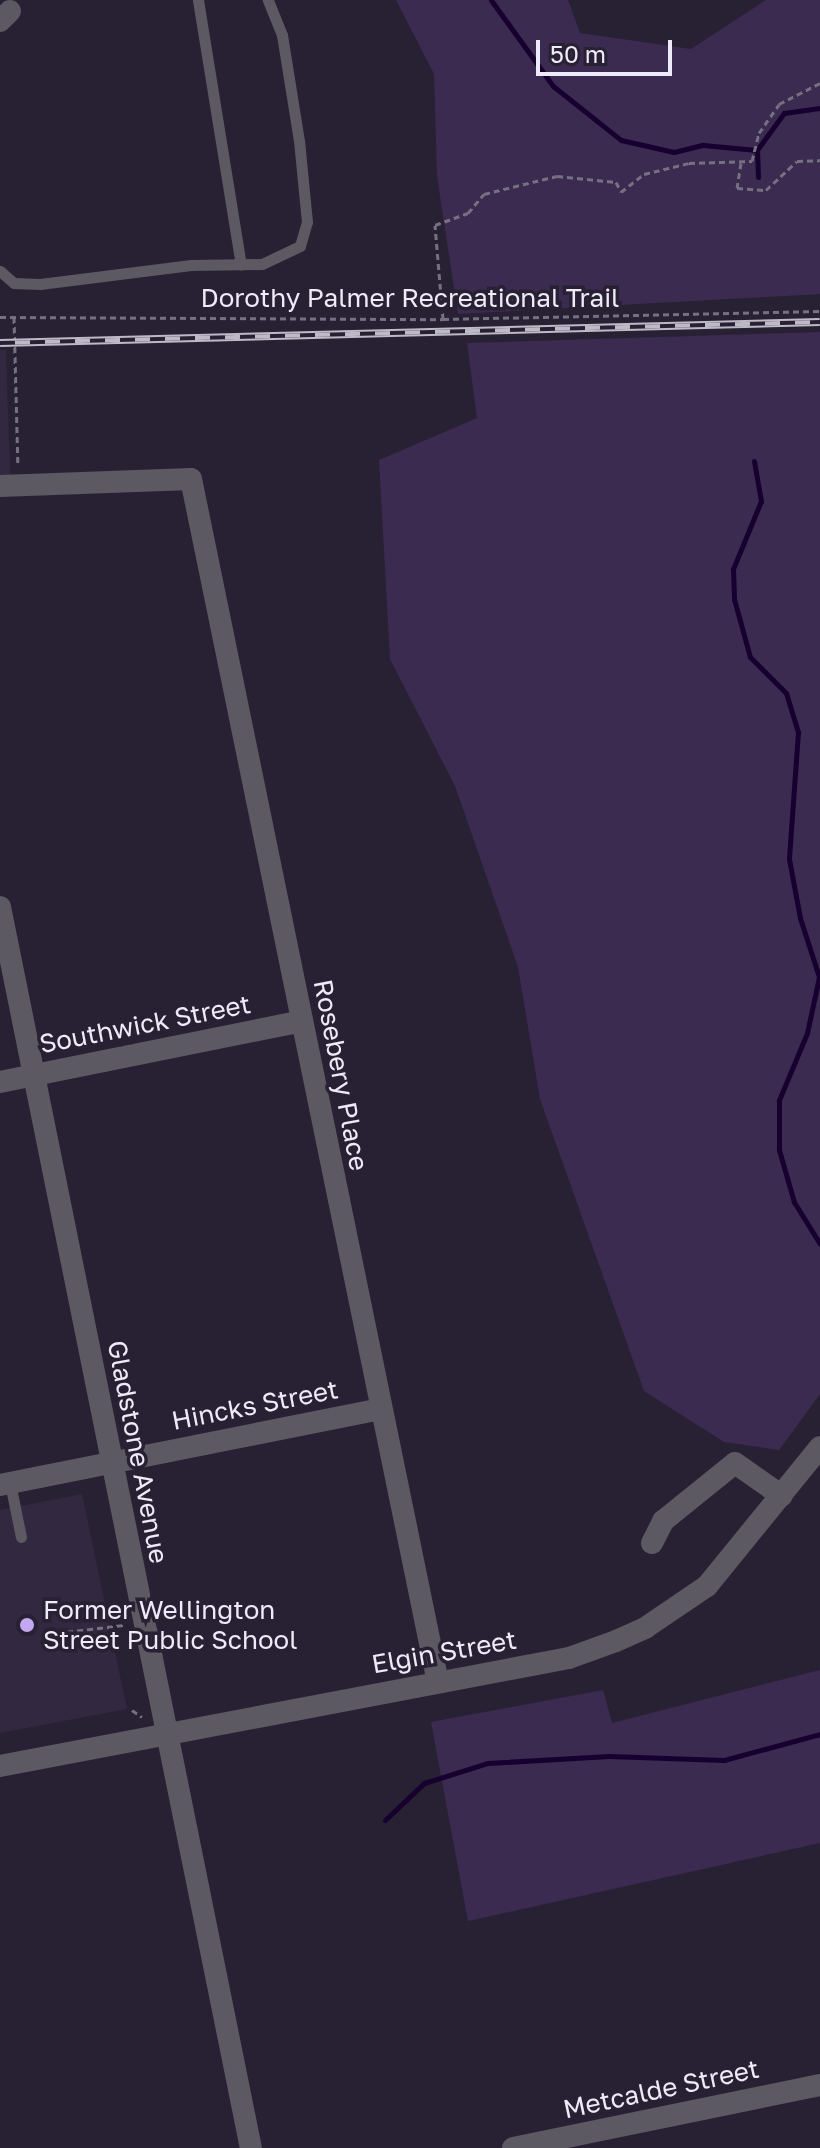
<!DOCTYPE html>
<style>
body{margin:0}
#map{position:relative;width:820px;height:2148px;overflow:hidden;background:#282133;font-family:"Golos Text",sans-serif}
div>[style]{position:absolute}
.built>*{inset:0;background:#322840}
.green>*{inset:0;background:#3b2b51}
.stream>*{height:5px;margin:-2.5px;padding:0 2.5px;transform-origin:2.5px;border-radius:2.5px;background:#17002f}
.path>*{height:3px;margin-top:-1.5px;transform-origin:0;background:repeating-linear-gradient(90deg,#767080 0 6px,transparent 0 10px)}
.service>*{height:11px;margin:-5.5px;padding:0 5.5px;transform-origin:5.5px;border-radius:5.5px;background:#5c5962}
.minor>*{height:22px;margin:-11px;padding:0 11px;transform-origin:11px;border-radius:11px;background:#5c5962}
.tertiary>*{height:22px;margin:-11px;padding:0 11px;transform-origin:11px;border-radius:11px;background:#5c5962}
.rail>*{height:8px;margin-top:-4px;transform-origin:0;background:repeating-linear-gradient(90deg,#282133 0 15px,#beb9c7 0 30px);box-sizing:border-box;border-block:2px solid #beb9c7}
.dots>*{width:22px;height:22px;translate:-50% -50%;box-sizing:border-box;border:4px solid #282133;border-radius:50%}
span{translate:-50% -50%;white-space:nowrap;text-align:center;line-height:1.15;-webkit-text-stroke:7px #282133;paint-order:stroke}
.street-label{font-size:26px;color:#efeaf7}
.poi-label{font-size:26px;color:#efeaf7}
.left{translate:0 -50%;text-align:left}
.scale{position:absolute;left:536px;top:40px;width:136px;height:36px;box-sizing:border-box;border:4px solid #efeaf7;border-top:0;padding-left:10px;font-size:24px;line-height:28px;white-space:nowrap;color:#efeaf7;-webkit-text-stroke:6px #282133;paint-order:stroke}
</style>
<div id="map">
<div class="built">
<i style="clip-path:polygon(0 350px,6px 350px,10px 472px,18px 485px,0 484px)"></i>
<i style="clip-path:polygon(82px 1494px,127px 1709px,0 1733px,0 1510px)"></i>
</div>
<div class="green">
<i style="clip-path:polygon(396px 0,568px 0,580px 33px,691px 49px,766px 0,820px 0,820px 294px,458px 314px,437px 176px,434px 74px)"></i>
<i style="clip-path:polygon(820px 332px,820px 1394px,779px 1450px,724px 1442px,644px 1391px,540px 1099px,518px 967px,455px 786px,390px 659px,379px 460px,477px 418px,467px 343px)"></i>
<i style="clip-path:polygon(820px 1670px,820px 1843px,468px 1921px,431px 1722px,603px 1690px,612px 1723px)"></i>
</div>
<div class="stream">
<i style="left:491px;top:0;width:106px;rotate:54.2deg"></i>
<i style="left:553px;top:86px;width:87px;rotate:38.5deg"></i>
<i style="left:621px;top:140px;width:54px;rotate:12.8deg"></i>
<i style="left:674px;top:152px;width:30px;rotate:-14deg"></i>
<i style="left:703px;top:145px;width:54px;rotate:5.3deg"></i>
<i style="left:758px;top:177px;width:27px;rotate:-92deg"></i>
<i style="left:757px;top:150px;width:46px;rotate:-53.9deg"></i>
<i style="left:784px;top:113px;width:36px;rotate:-8deg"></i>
<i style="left:754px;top:461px;width:41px;rotate:80.1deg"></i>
<i style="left:761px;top:501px;width:74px;rotate:112.4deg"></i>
<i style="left:733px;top:569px;width:30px;rotate:88deg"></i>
<i style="left:734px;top:599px;width:60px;rotate:74.6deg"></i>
<i style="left:750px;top:657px;width:51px;rotate:45deg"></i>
<i style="left:786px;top:693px;width:41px;rotate:72.9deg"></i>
<i style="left:798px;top:732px;width:127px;rotate:94.1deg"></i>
<i style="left:789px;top:859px;width:60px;rotate:79.4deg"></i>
<i style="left:800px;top:918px;width:62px;rotate:72.1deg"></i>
<i style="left:819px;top:977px;width:57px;rotate:102.1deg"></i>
<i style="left:807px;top:1033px;width:73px;rotate:112.7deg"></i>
<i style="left:779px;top:1100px;width:50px;rotate:90deg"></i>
<i style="left:779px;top:1150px;width:54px;rotate:73.9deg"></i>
<i style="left:794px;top:1202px;width:49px;rotate:58.2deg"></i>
<i style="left:385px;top:1820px;width:54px;rotate:-43.5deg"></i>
<i style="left:424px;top:1783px;width:67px;rotate:-17.4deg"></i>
<i style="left:488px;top:1763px;width:121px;rotate:-3.3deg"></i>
<i style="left:609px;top:1756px;width:115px;rotate:2deg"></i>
<i style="left:724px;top:1760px;width:99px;rotate:-15.2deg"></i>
</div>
<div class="path">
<i style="left:741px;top:163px;width:25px;rotate:99deg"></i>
<i style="left:737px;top:188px;width:29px;rotate:4deg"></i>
<i style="left:766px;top:190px;width:42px;rotate:-43.1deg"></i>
<i style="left:797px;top:161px;width:23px;rotate:-2deg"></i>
<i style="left:0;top:317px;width:443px;rotate:0.3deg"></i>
<i style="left:443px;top:319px;width:377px;rotate:-1.2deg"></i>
<i style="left:14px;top:317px;width:148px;rotate:88.5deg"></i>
<i style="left:443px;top:319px;width:94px;rotate:-94.9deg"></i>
<i style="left:435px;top:225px;width:35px;rotate:-20deg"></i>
<i style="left:468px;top:213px;width:25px;rotate:-50deg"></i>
<i style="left:484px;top:194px;width:75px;rotate:-13.9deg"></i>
<i style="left:557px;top:176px;width:59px;rotate:5.8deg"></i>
<i style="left:616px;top:182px;width:11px;rotate:63deg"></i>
<i style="left:621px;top:192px;width:29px;rotate:-38deg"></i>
<i style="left:644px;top:174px;width:46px;rotate:-13.7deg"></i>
<i style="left:689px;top:163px;width:63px;rotate:-1.8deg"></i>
<i style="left:752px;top:161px;width:29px;rotate:-76deg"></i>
<i style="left:759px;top:133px;width:35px;rotate:-55deg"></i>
<i style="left:779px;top:104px;width:46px;rotate:-27.1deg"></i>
<i style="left:57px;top:1633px;width:67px;rotate:-6.8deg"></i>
<i style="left:132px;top:1710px;width:12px;rotate:35deg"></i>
</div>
<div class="service">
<i style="left:198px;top:0;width:268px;rotate:80.8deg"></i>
<i style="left:0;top:271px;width:18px;rotate:41deg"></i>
<i style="left:14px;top:283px;width:26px;rotate:2deg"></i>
<i style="left:40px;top:284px;width:152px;rotate:-7.2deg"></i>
<i style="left:191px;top:265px;width:71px;rotate:-0.8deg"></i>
<i style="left:262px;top:264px;width:42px;rotate:-25.3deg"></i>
<i style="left:300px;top:246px;width:25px;rotate:-74deg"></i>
<i style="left:307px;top:222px;width:81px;rotate:-95.6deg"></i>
<i style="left:299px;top:141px;width:107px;rotate:-99.1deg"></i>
<i style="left:282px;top:35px;width:38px;rotate:-112deg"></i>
<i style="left:10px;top:1483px;width:55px;rotate:78.5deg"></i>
</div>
<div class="minor">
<i style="left:0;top:21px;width:14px;rotate:-45deg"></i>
<i style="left:0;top:486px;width:191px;rotate:-2.1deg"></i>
<i style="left:191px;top:479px;width:1228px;rotate:78.4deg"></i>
<i style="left:0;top:907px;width:1266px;rotate:78.57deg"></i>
<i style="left:0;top:1082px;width:308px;rotate:-11.4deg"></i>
<i style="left:0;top:1485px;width:387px;rotate:-11.3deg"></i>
<i style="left:652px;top:1543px;width:25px;rotate:-63deg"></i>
<i style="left:663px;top:1521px;width:92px;rotate:-38.9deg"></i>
<i style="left:735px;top:1463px;width:57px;rotate:35.1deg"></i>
<i style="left:513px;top:2148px;width:313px;rotate:-11.6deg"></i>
</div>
<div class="tertiary">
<i style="left:0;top:1766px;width:579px;rotate:-10.75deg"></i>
<i style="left:569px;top:1658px;width:50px;rotate:-19.9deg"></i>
<i style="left:616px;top:1641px;width:32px;rotate:-24deg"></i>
<i style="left:645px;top:1628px;width:75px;rotate:-34.1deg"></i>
<i style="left:707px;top:1586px;width:179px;rotate:-50.9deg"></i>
</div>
<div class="rail">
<i style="left:0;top:343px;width:820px;rotate:-1.47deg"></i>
</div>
<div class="dots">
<i style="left:27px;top:1625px;background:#c4a7f1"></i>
</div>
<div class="street-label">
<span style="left:410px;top:298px">Dorothy Palmer Recreational Trail</span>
<span style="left:145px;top:1024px;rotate:-11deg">Southwick Street</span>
<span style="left:341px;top:1075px;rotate:79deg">Rosebery Place</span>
<span style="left:255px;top:1405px;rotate:-11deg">Hincks Street</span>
<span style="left:138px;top:1452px;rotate:79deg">Gladstone Avenue</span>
<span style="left:444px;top:1652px;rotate:-10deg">Elgin Street</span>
<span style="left:661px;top:2089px;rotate:-12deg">Metcalde Street</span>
</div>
<div class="poi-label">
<span class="left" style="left:43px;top:1625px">Former Wellington<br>Street Public School</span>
</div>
<div class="scale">50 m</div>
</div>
